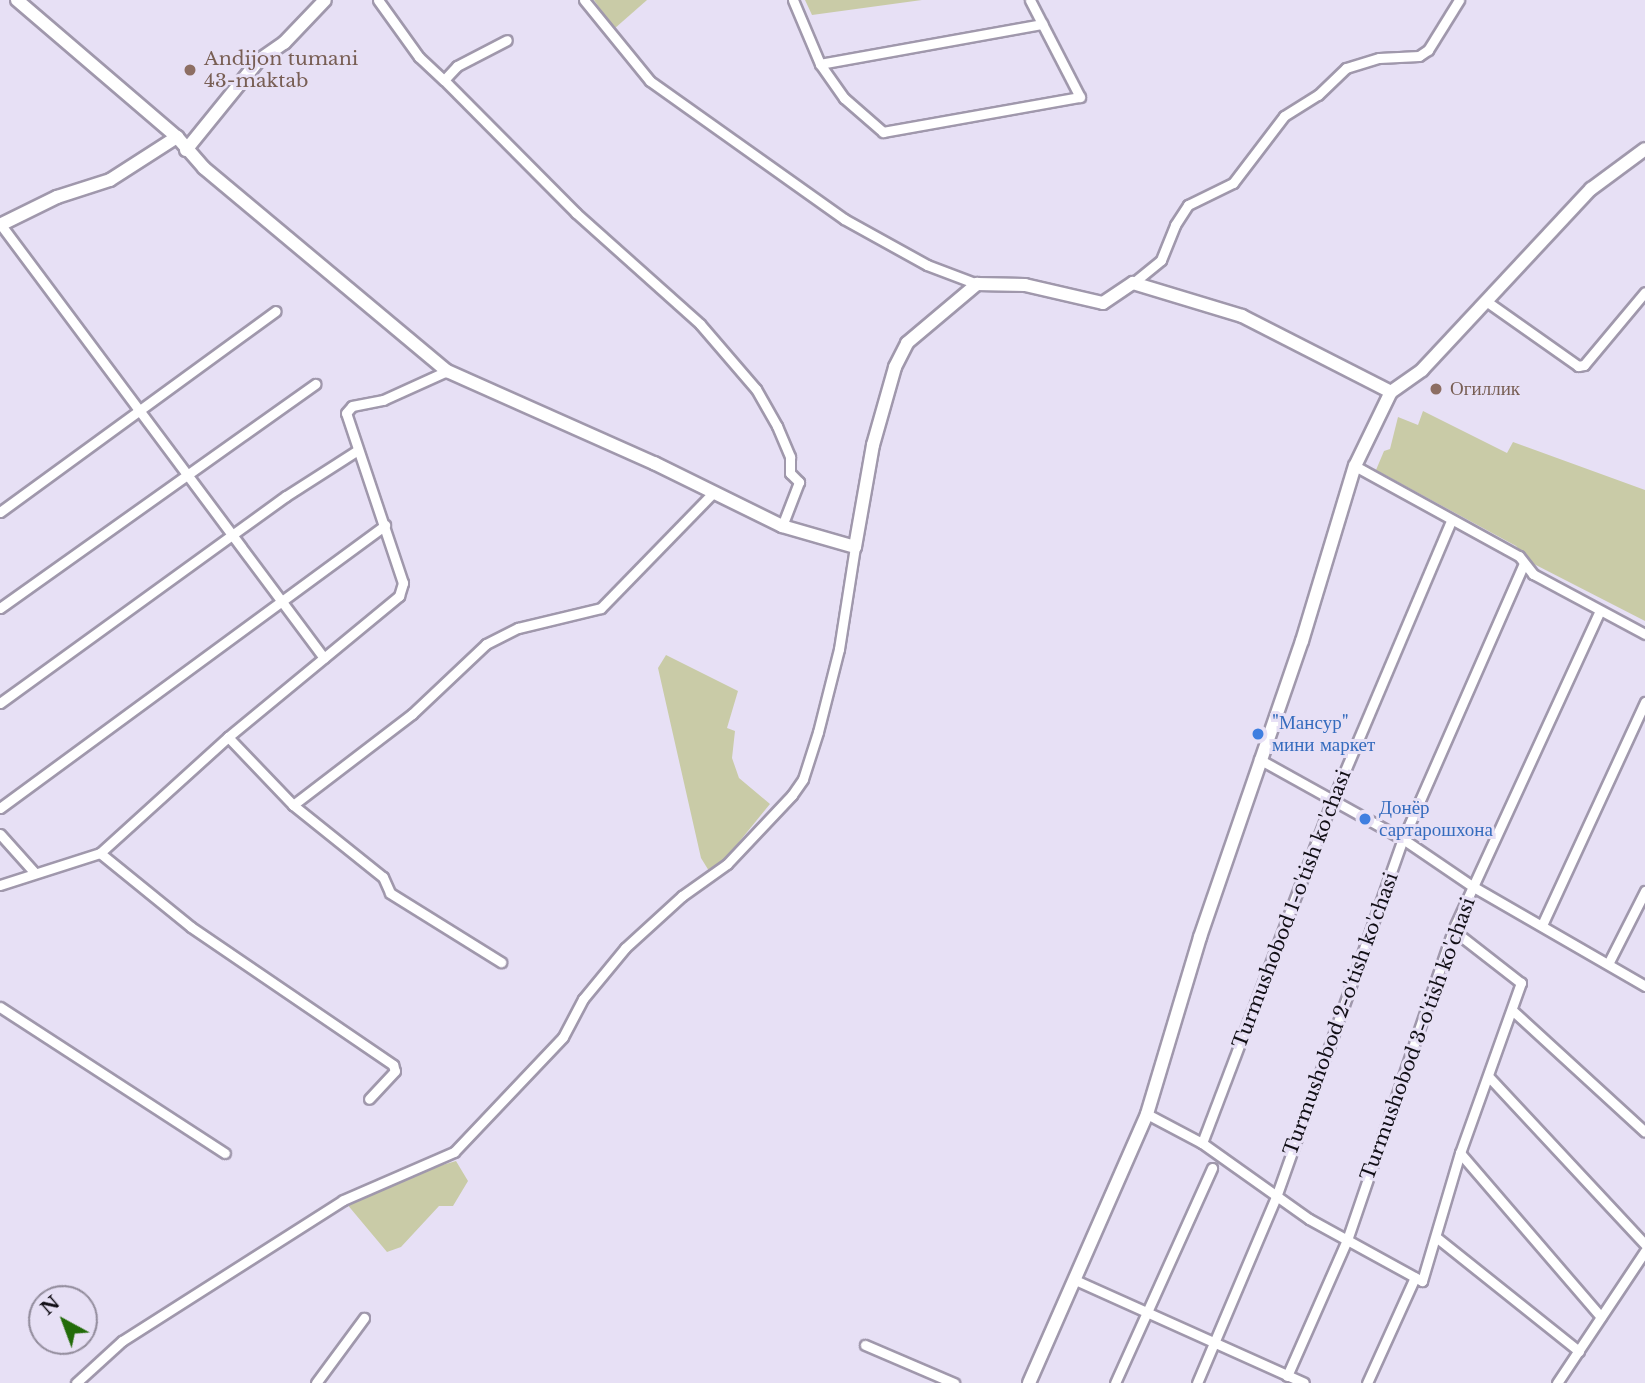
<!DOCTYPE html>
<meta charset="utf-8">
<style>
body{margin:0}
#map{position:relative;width:1645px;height:1383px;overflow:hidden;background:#e7e0f5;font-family:"Libre Baskerville",serif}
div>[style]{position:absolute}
.green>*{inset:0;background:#c9cba7}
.roads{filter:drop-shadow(2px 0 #a098ac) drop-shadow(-2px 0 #a098ac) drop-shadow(0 2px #a098ac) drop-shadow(0 -2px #a098ac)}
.street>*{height:9px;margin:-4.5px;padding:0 4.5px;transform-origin:4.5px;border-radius:4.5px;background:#fff}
.secondary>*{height:12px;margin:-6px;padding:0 6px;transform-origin:6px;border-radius:6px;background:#fff}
.dots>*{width:19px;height:19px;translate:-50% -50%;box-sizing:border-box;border:4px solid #e7e0f5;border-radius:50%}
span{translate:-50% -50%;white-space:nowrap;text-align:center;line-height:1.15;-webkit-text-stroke:6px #e7e0f5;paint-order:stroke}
.education-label{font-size:19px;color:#785e54}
.left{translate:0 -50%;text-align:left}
.shop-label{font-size:19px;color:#366cbe}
.street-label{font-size:19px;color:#120f16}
.north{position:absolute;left:28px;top:1285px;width:70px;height:70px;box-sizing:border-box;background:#e7e0f5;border:2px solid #928c9c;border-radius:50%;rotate:319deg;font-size:19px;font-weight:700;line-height:28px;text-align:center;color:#120f16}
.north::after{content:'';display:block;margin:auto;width:24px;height:32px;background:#226b09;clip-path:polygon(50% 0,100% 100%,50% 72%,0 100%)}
</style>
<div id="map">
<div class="green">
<i style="clip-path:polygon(594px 0,647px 0,614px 29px)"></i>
<i style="clip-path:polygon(805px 0,922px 0,812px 15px)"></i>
<i style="clip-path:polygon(1423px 411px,1507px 453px,1513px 442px,1645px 490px,1645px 621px,1530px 562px,1516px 546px,1376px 470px,1384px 451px,1390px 449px,1398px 417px,1418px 425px)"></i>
<i style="clip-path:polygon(666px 655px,738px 691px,727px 728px,735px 731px,732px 758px,739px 778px,770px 804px,726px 858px,709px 871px,701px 858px,658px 668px)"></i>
<i style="clip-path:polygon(456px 1161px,468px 1181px,453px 1206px,439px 1206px,401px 1247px,387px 1252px,346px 1203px,412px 1174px)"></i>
</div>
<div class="roads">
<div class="street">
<i style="left:378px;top:0;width:70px;rotate:54.3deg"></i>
<i style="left:419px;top:57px;width:34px;rotate:43deg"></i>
<i style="left:444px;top:80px;width:19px;rotate:-47deg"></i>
<i style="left:457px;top:66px;width:56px;rotate:-27.5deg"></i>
<i style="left:584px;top:0;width:104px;rotate:50.8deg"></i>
<i style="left:650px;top:81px;width:238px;rotate:35.4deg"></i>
<i style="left:844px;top:219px;width:95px;rotate:29deg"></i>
<i style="left:927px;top:265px;width:53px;rotate:20.8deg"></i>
<i style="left:793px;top:0;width:69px;rotate:67.1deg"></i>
<i style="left:820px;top:64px;width:42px;rotate:54.8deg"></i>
<i style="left:844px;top:98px;width:52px;rotate:41.1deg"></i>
<i style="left:883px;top:132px;width:200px;rotate:-10.1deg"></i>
<i style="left:1080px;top:97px;width:109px;rotate:-117.3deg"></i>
<i style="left:820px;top:64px;width:226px;rotate:-10.2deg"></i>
<i style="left:444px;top:80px;width:187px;rotate:45.2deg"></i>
<i style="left:576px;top:213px;width:166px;rotate:41.8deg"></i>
<i style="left:700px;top:324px;width:86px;rotate:49.3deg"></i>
<i style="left:756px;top:389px;width:43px;rotate:60.4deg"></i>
<i style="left:777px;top:426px;width:34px;rotate:67deg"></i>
<i style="left:790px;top:457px;width:16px;rotate:90deg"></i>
<i style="left:790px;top:473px;width:13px;rotate:45deg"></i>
<i style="left:799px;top:482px;width:47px;rotate:111.1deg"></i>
<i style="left:1px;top:225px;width:540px;rotate:53.28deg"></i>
<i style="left:1133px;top:283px;width:36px;rotate:-39deg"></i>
<i style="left:1161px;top:260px;width:38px;rotate:-68deg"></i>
<i style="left:1175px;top:225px;width:24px;rotate:-57deg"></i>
<i style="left:1188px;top:205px;width:50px;rotate:-26.1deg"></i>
<i style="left:1233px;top:183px;width:84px;rotate:-52.7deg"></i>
<i style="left:1284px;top:116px;width:40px;rotate:-32deg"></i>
<i style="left:1318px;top:95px;width:39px;rotate:-44deg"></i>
<i style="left:1346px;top:68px;width:34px;rotate:-17deg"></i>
<i style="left:1379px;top:58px;width:40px;rotate:-2.9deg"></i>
<i style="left:1419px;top:56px;width:11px;rotate:-34deg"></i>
<i style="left:1428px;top:50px;width:59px;rotate:-58.2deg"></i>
<i style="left:1486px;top:301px;width:113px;rotate:35.2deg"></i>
<i style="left:1578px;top:366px;width:6px;rotate:-9deg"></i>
<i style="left:1584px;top:365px;width:95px;rotate:-50.1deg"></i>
<i style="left:1355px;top:466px;width:187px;rotate:28.8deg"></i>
<i style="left:1519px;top:556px;width:23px;rotate:52deg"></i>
<i style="left:1533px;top:574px;width:127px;rotate:28.2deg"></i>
<i style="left:0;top:512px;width:341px;rotate:-36.1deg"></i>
<i style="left:0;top:608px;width:387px;rotate:-35.4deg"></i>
<i style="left:0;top:703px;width:353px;rotate:-35.9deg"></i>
<i style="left:286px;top:496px;width:85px;rotate:-32.6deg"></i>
<i style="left:228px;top:737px;width:94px;rotate:46.3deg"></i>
<i style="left:293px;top:805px;width:150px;rotate:-37.4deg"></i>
<i style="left:412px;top:714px;width:102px;rotate:-43.4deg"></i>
<i style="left:486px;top:644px;width:36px;rotate:-27deg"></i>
<i style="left:518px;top:628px;width:85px;rotate:-13.5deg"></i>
<i style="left:601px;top:608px;width:159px;rotate:-45.8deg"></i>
<i style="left:1259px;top:759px;width:165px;rotate:29.1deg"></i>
<i style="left:1403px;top:839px;width:83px;rotate:34.3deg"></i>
<i style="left:1472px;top:886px;width:200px;rotate:30deg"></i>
<i style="left:293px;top:805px;width:115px;rotate:38.7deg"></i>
<i style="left:383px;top:877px;width:17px;rotate:66deg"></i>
<i style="left:390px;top:893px;width:131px;rotate:31.9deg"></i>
<i style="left:0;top:808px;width:478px;rotate:-36.3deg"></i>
<i style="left:0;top:834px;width:52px;rotate:48.1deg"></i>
<i style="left:100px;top:853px;width:117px;rotate:39.1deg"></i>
<i style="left:191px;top:927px;width:245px;rotate:34.3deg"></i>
<i style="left:393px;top:1065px;width:6px;rotate:72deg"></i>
<i style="left:395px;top:1071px;width:38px;rotate:133deg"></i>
<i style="left:0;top:885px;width:105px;rotate:-17.7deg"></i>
<i style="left:100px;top:853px;width:173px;rotate:-42.2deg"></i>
<i style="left:228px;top:737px;width:222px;rotate:-39.5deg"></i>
<i style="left:399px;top:596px;width:14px;rotate:-73deg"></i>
<i style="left:403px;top:583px;width:179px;rotate:-108.5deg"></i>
<i style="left:346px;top:413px;width:9px;rotate:-49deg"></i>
<i style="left:352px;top:406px;width:32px;rotate:-11deg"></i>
<i style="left:383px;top:400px;width:70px;rotate:-24.4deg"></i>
<i style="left:1542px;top:925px;width:246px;rotate:-65.2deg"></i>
<i style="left:1608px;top:964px;width:82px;rotate:-63.1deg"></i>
<i style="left:0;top:1007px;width:268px;rotate:33deg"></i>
<i style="left:1512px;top:1010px;width:180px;rotate:42.5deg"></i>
<i style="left:1489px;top:1077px;width:229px;rotate:47deg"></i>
<i style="left:1147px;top:1114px;width:62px;rotate:27.8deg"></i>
<i style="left:1202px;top:1143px;width:131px;rotate:35.4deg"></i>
<i style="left:1309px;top:1219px;width:129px;rotate:28.8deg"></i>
<i style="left:1422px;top:1281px;width:134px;rotate:-73.5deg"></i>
<i style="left:1460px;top:1153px;width:181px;rotate:-70.3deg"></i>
<i style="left:1521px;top:983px;width:86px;rotate:-142.1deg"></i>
<i style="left:1202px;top:1143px;width:368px;rotate:-69.2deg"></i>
<i style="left:1333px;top:799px;width:302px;rotate:-67deg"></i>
<i style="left:1460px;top:1153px;width:216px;rotate:49.3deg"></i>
<i style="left:1436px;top:1237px;width:183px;rotate:38.6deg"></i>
<i style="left:1073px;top:1279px;width:253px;rotate:24.2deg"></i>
<i style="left:865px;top:1345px;width:97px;rotate:23.1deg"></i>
<i style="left:1287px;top:1376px;width:149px;rotate:-66.2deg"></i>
<i style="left:1347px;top:1240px;width:328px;rotate:-71.1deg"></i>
<i style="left:1453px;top:930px;width:351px;rotate:-65.3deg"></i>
<i style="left:76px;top:1383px;width:62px;rotate:-42.4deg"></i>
<i style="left:122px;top:1341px;width:262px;rotate:-32.5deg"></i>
<i style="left:343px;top:1200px;width:121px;rotate:-23.4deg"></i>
<i style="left:454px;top:1152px;width:158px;rotate:-46.5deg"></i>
<i style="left:563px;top:1037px;width:43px;rotate:-62.2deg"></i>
<i style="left:583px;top:999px;width:66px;rotate:-50.5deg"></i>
<i style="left:625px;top:948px;width:77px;rotate:-42.4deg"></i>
<i style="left:682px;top:896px;width:55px;rotate:-35.4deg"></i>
<i style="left:727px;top:864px;width:95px;rotate:-46.7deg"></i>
<i style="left:792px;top:795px;width:19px;rotate:-55deg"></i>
<i style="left:803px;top:779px;width:49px;rotate:-72.3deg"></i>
<i style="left:818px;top:732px;width:86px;rotate:-75.8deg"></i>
<i style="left:839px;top:649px;width:103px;rotate:-81.1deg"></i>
<i style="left:316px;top:1383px;width:81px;rotate:-53.6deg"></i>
<i style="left:1115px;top:1383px;width:236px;rotate:-65.7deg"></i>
<i style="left:1197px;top:1383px;width:202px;rotate:-67deg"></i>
<i style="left:1276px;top:1197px;width:380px;rotate:-70.5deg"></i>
<i style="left:1403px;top:839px;width:301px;rotate:-66.3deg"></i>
<i style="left:1367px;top:1383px;width:116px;rotate:-65.6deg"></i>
<i style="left:1557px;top:1383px;width:159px;rotate:-56.3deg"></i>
</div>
<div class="secondary">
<i style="left:17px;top:0;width:211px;rotate:40.6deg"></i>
<i style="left:186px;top:150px;width:114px;rotate:-51deg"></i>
<i style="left:258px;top:61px;width:32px;rotate:-35deg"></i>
<i style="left:284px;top:43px;width:59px;rotate:-46.4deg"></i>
<i style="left:0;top:225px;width:64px;rotate:-26.2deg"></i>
<i style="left:57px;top:197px;width:56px;rotate:-17.8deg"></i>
<i style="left:110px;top:180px;width:80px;rotate:-32.7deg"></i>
<i style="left:177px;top:137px;width:41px;rotate:48.9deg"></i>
<i style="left:204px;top:168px;width:317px;rotate:39.9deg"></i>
<i style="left:447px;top:371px;width:227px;rotate:24deg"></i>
<i style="left:654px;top:463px;width:143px;rotate:26.2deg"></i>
<i style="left:782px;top:526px;width:76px;rotate:16deg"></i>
<i style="left:855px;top:547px;width:104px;rotate:-80deg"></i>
<i style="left:873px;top:445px;width:81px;rotate:-74.2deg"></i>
<i style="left:895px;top:367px;width:27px;rotate:-63deg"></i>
<i style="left:907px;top:343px;width:92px;rotate:-40.1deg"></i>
<i style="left:977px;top:284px;width:48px;rotate:1.2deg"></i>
<i style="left:1025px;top:285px;width:80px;rotate:13deg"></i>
<i style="left:1103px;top:303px;width:36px;rotate:-34deg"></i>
<i style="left:1133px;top:283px;width:114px;rotate:16.8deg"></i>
<i style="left:1242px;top:316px;width:167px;rotate:27deg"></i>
<i style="left:1029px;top:1383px;width:294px;rotate:-66.3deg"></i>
<i style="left:1147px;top:1114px;width:185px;rotate:-73.3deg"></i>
<i style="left:1200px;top:937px;width:313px;rotate:-71deg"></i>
<i style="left:1302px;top:641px;width:183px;rotate:-73.2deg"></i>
<i style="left:1355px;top:466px;width:82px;rotate:-64.1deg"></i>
<i style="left:1391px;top:392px;width:38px;rotate:-35deg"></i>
<i style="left:1422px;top:370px;width:248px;rotate:-47deg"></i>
<i style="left:1591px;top:189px;width:67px;rotate:-36.5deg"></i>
</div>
</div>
<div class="dots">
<i style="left:190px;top:70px;background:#8d6e63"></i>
<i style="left:1436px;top:389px;background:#8d6e63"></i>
<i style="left:1258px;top:734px;background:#3f7fe0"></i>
<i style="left:1365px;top:819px;background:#3f7fe0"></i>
</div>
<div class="education-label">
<span class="left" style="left:204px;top:70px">Andijon tumani<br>43-maktab</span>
<span class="left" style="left:1450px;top:389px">Огиллик</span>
</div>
<div class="shop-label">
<span class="left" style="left:1272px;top:734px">"Мансур"<br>мини маркет</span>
<span class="left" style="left:1379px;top:819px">Донёр<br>сартарошхона</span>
</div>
<div class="street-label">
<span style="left:1292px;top:909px;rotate:-69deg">Turmushobod 1-o'tish ko'chasi</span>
<span style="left:1341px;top:1014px;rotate:-70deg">Turmushobod 2-o'tish ko'chasi</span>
<span style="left:1418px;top:1039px;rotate:-70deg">Turmushobod 3-o'tish ko'chasi</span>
</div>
<div class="north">N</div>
</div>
